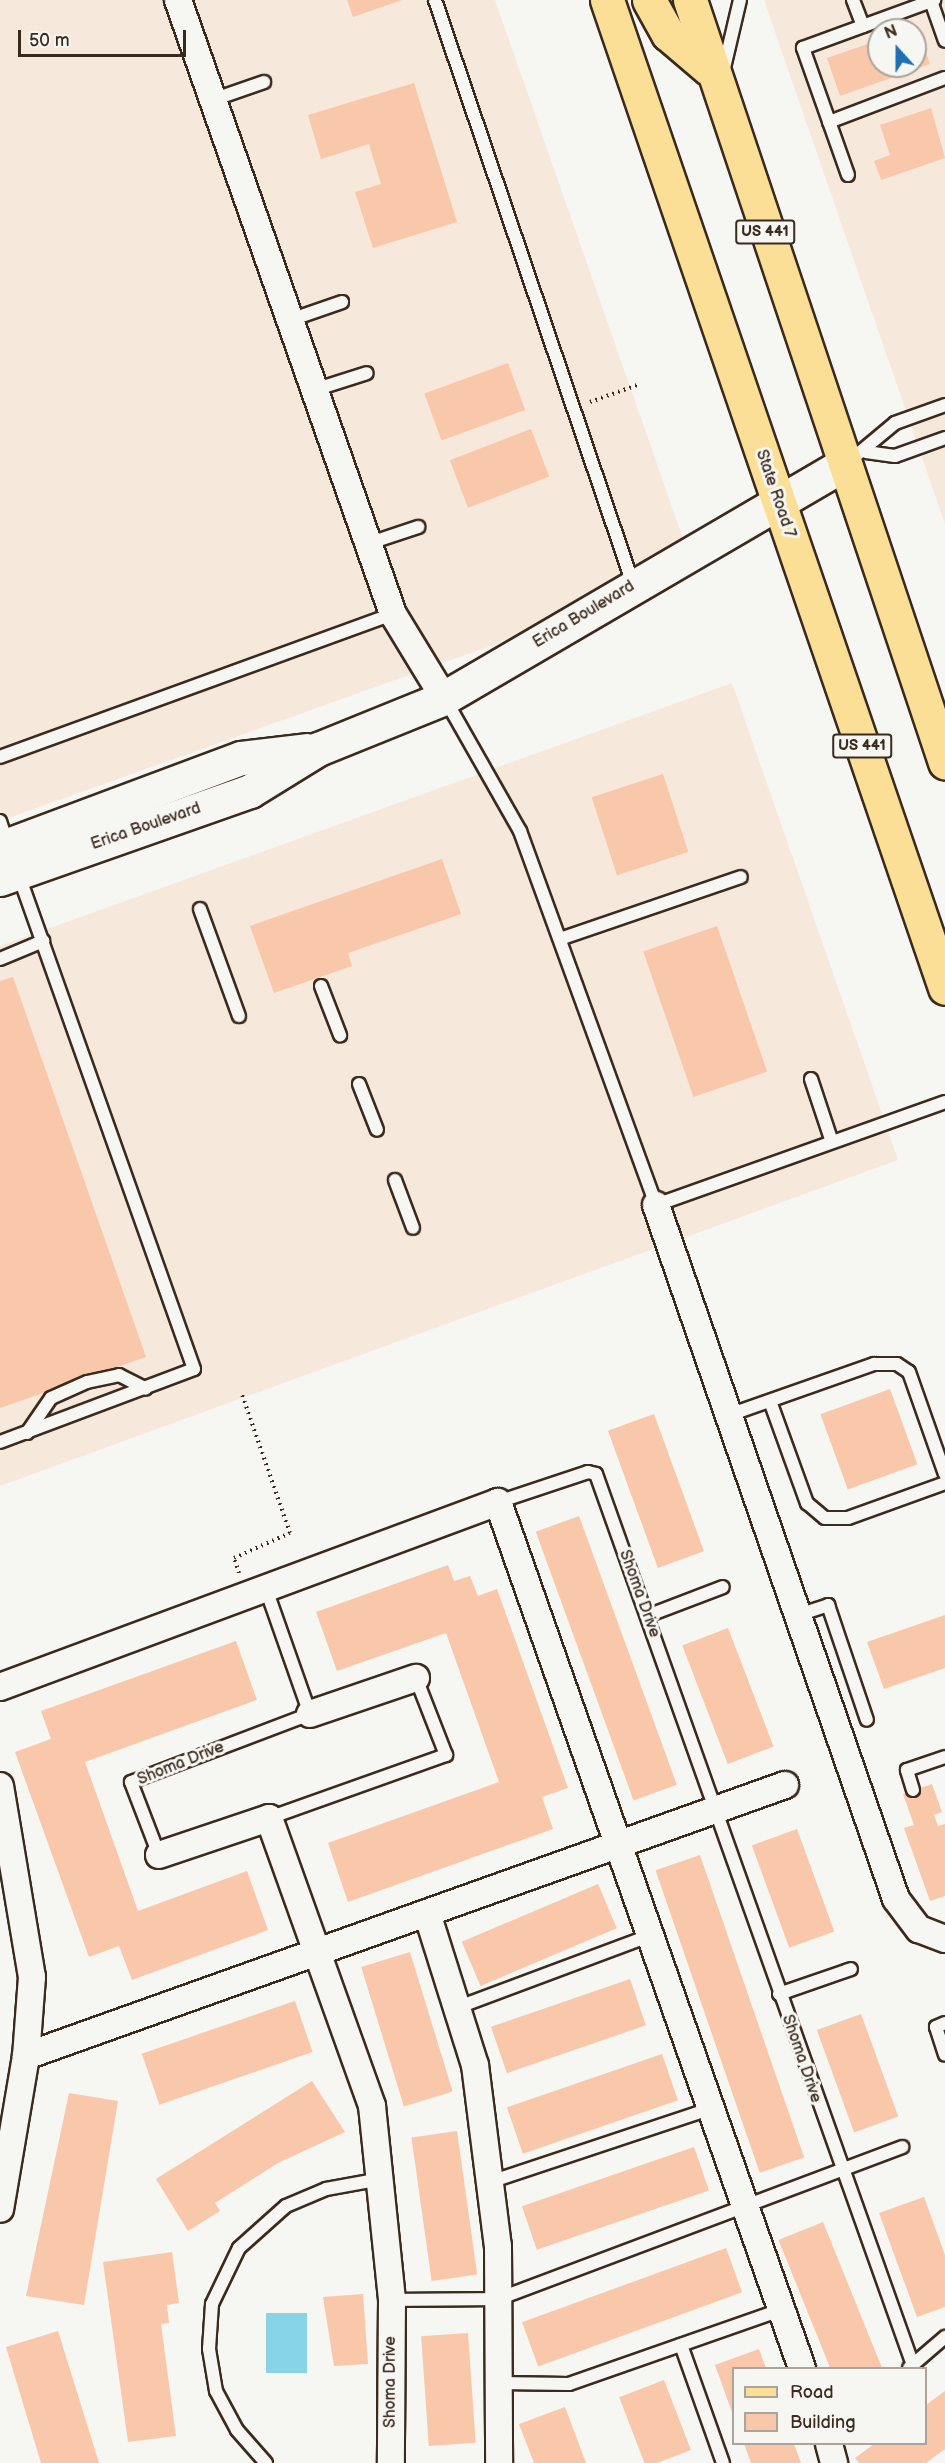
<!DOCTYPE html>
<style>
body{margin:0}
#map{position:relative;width:945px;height:2463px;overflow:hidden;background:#f6f6f2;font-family:"Balsamiq Sans",sans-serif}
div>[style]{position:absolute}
.built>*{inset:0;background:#f7e8dc}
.water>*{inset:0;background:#87d4e6;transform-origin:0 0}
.building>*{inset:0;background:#f9c7a9;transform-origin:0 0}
.path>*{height:4px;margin-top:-2px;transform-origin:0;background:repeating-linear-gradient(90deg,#3b2a1e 0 1.5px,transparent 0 6px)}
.roads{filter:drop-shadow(2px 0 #3b2a1e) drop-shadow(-2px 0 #3b2a1e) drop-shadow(0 2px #3b2a1e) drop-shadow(0 -2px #3b2a1e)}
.lane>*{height:12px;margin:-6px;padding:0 6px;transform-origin:6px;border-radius:6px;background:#f6f6f2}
.street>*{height:26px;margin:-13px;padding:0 13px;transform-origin:13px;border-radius:13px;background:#f6f6f2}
.secondary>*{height:33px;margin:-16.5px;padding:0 16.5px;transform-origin:16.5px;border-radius:16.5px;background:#f6f6f2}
.primary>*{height:33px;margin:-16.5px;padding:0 16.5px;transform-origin:16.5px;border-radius:16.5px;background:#fbdf96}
span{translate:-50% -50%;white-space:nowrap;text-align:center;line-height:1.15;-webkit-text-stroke:6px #f6f6f2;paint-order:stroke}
.shield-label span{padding:2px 4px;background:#f6f6f2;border:2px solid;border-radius:4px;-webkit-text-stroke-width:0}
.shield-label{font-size:15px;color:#3b2a1e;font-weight:700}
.street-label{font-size:16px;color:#3b2a1e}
.legend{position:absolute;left:732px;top:2367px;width:195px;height:78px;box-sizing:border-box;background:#f6f6f2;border:2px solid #aba49d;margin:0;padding:8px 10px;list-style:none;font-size:18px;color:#3b2a1e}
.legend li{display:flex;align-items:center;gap:12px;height:30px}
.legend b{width:30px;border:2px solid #aba49d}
.north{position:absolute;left:867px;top:18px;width:60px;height:60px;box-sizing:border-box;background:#f6f6f2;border:2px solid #aba49d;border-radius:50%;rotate:339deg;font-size:16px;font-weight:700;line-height:24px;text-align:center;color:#3b2a1e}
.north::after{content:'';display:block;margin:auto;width:21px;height:27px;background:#1f6fb2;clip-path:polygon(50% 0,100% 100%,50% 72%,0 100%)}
.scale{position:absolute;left:18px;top:30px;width:168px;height:27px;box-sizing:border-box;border:3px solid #3b2a1e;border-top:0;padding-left:8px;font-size:18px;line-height:21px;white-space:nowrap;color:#3b2a1e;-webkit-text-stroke:4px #f6f6f2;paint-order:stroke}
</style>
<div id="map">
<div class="built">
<i style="clip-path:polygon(0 0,495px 0,695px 573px,0 821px)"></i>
<i style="clip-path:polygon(evenodd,764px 0,945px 0,945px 524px,764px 0,879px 30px,915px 30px,915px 66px,879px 66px,879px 30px)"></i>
<i style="clip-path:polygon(732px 683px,898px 1160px,0 1486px,0 946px)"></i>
</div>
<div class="water">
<i style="left:266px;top:2313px;width:41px;height:60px"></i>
</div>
<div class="building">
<i style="clip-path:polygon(347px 0,402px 0,353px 17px)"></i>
<i style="clip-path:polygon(917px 26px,930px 64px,840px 96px,827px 58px,879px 40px,879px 66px,915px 66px,915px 30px,908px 30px)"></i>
<i style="clip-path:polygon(414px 83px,457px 222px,373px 248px,355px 192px,381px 184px,369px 144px,321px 159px,308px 115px)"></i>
<i style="clip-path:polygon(931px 108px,945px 158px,881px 180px,874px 161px,890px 155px,880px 125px)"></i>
<i style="left:508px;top:363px;width:50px;height:89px;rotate:70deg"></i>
<i style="left:531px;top:429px;width:51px;height:87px;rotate:69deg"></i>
<i style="left:663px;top:774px;width:82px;height:75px;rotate:72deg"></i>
<i style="clip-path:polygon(442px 859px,461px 914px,348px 953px,352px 966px,274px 993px,250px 926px)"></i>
<i style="left:717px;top:926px;width:154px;height:78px;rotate:71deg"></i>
<i style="clip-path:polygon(13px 977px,146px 1357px,0 1408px,0 981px)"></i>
<i style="left:890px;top:1389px;width:80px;height:74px;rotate:70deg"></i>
<i style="left:654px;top:1414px;width:146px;height:49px;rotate:70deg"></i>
<i style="left:579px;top:1516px;width:286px;height:46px;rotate:70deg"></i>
<i style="clip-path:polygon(448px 1565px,454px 1581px,470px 1576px,478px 1596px,497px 1589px,568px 1788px,542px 1797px,553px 1829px,348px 1902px,328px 1843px,499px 1782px,446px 1633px,337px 1671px,316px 1612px)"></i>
<i style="clip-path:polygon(945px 1615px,945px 1668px,884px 1689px,867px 1642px)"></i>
<i style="left:728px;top:1628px;width:127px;height:49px;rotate:69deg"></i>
<i style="clip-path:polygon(236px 1641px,257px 1700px,85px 1762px,138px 1911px,247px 1871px,268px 1930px,132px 1980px,119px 1946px,89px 1957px,15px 1752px,51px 1739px,41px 1711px)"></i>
<i style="clip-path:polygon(932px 1784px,942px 1812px,934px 1815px,938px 1826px,945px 1824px,945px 1896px,930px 1901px,904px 1828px,914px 1825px,903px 1794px)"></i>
<i style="left:797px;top:1829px;width:109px;height:48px;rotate:70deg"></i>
<i style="left:700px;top:1855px;width:320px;height:47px;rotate:71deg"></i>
<i style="left:598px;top:1884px;width:48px;height:148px;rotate:67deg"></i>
<i style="left:410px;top:1952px;width:146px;height:51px;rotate:73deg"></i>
<i style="left:630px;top:1979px;width:49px;height:147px;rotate:71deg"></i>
<i style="left:295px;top:2001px;width:54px;height:162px;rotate:71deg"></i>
<i style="left:861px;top:2014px;width:109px;height:47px;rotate:70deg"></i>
<i style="left:662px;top:2054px;width:49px;height:164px;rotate:71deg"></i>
<i style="clip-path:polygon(312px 2081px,345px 2132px,278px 2163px,215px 2203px,220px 2211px,188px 2231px,156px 2179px)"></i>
<i style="clip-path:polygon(69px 2093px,118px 2101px,84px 2305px,26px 2296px)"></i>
<i style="left:457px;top:2131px;width:145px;height:46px;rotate:82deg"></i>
<i style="left:694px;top:2147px;width:46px;height:182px;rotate:71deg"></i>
<i style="clip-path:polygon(924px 2197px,945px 2255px,945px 2307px,917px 2317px,879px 2213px)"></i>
<i style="left:823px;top:2222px;width:157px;height:48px;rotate:68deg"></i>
<i style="left:726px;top:2248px;width:47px;height:217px;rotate:70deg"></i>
<i style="clip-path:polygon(172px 2252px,179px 2303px,167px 2305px,169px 2323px,161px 2324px,176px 2436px,128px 2442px,103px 2262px)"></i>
<i style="clip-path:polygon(363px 2294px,368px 2364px,334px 2366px,323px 2297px)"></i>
<i style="clip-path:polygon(58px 2331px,99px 2463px,41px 2463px,6px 2347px)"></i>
<i style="left:468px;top:2333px;width:110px;height:47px;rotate:86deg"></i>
<i style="clip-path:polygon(759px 2349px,766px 2368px,734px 2368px,733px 2415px,715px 2365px)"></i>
<i style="left:664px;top:2380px;width:75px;height:48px;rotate:69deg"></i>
<i style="clip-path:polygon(945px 2391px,945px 2449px,926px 2463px,859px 2463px,855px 2458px,874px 2444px,926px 2444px,926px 2405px)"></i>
<i style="clip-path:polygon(565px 2407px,586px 2463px,534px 2463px,519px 2424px)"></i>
<i style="clip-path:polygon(744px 2444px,794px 2444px,801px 2463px,751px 2463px)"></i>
</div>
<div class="path">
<i style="left:590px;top:402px;width:53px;rotate:-19.8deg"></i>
<i style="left:239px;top:1573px;width:16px;rotate:-108deg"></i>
<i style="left:234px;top:1558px;width:61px;rotate:-24.1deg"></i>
<i style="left:290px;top:1533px;width:147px;rotate:-109.1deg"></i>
</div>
<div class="roads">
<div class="lane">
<i style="left:435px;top:0;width:617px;rotate:71.27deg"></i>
<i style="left:931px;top:1px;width:42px;rotate:70.7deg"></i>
<i style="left:863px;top:26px;width:76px;rotate:-20.1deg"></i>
<i style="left:724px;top:68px;width:70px;rotate:-76.8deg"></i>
<i style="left:215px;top:99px;width:52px;rotate:-19.1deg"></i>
<i style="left:829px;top:122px;width:124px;rotate:-20.8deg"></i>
<i style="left:848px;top:175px;width:135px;rotate:-109.5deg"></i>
<i style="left:803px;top:48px;width:64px;rotate:-20.1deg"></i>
<i style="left:863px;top:26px;width:28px;rotate:-111deg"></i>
<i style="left:293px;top:319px;width:52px;rotate:-19.1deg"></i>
<i style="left:317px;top:389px;width:52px;rotate:-17.7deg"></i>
<i style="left:866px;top:452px;width:29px;rotate:8deg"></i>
<i style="left:895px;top:456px;width:53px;rotate:-19.8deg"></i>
<i style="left:847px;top:463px;width:62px;rotate:-39.8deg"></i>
<i style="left:895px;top:423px;width:53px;rotate:-19.8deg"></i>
<i style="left:370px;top:543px;width:51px;rotate:-18.4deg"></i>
<i style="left:445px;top:699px;width:152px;rotate:60.4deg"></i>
<i style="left:520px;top:831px;width:398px;rotate:70deg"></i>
<i style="left:656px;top:1205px;width:307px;rotate:-19.6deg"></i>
<i style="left:0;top:757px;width:418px;rotate:-20deg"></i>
<i style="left:0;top:821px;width:23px;rotate:72deg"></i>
<i style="left:200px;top:909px;width:114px;rotate:70deg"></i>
<i style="left:560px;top:939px;width:191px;rotate:-18.9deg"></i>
<i style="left:0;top:959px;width:47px;rotate:-22.7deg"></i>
<i style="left:321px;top:986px;width:53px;rotate:68.8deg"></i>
<i style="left:811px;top:1079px;width:66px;rotate:71.6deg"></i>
<i style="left:359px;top:1084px;width:49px;rotate:68.6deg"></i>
<i style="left:395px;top:1180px;width:51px;rotate:69.4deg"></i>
<i style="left:770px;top:1401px;width:109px;rotate:70.1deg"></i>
<i style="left:807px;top:1503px;width:23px;rotate:40deg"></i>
<i style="left:825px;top:1518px;width:23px"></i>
<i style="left:848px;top:1518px;width:103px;rotate:-19.8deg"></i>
<i style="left:729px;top:1415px;width:154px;rotate:-19.4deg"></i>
<i style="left:874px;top:1364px;width:23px"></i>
<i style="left:897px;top:1364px;width:14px;rotate:34deg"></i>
<i style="left:909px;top:1372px;width:108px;rotate:70.6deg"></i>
<i style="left:27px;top:1433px;width:42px;rotate:-55.6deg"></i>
<i style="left:51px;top:1398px;width:39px;rotate:-24deg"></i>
<i style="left:87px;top:1382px;width:33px;rotate:-12deg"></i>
<i style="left:119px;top:1375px;width:30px;rotate:27deg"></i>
<i style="left:0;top:1442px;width:207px;rotate:-20.6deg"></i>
<i style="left:194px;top:1369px;width:526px;rotate:-109.54deg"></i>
<i style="left:498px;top:1502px;width:95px;rotate:-18.4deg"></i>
<i style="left:588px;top:1472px;width:8px;rotate:14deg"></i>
<i style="left:596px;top:1474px;width:946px;rotate:70.42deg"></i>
<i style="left:798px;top:1615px;width:32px;rotate:-18deg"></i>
<i style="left:828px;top:1605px;width:121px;rotate:71.3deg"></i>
<i style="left:647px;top:1616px;width:81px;rotate:-20.9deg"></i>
<i style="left:913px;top:1790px;width:21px;rotate:-107deg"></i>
<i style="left:907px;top:1770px;width:40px;rotate:-18.9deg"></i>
<i style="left:269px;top:1818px;width:188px;rotate:-19.6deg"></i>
<i style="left:446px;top:1755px;width:83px;rotate:-111.3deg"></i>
<i style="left:159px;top:1855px;width:78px;rotate:-111deg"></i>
<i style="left:131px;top:1782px;width:191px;rotate:-20.8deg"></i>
<i style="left:310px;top:1714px;width:133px;rotate:-109.4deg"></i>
<i style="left:779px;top:1994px;width:76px;rotate:-19.1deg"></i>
<i style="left:456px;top:2008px;width:208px;rotate:-20.5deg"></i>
<i style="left:945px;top:2023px;width:10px;rotate:156deg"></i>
<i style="left:936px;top:2027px;width:29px;rotate:72deg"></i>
<i style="left:490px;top:2182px;width:232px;rotate:-18.4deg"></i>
<i style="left:392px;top:2300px;width:106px;rotate:-0.5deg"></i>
<i style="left:498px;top:2299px;width:432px;rotate:-20.6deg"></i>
<i style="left:681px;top:2345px;width:125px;rotate:70.4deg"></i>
<i style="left:909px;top:2368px;width:48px;rotate:-40.7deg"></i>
<i style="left:499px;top:2383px;width:70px;rotate:0.8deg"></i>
<i style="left:569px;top:2384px;width:224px;rotate:-19.3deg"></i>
<i style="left:266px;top:2463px;width:44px;rotate:-131.3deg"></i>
<i style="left:237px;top:2430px;width:44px;rotate:-118.3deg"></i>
<i style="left:216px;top:2391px;width:43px;rotate:-99.5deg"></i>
<i style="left:209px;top:2349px;width:45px;rotate:-86.2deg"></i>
<i style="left:212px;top:2304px;width:62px;rotate:-64.3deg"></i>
<i style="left:239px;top:2248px;width:63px;rotate:-41.8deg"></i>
<i style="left:286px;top:2206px;width:43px;rotate:-23deg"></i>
<i style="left:326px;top:2189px;width:56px;rotate:-10.3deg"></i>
</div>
<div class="street">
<i style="left:178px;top:0;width:651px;rotate:70.7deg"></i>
<i style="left:393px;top:614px;width:98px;rotate:58.7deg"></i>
<i style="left:656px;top:1205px;width:734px;rotate:70.92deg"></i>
<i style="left:896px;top:1899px;width:38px;rotate:53deg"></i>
<i style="left:919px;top:1929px;width:28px;rotate:21deg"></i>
<i style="left:0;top:1687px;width:531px;rotate:-20.38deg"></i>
<i style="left:498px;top:1502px;width:918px;rotate:70.66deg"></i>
<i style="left:310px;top:1714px;width:112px;rotate:-18.8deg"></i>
<i style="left:0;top:1786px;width:194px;rotate:80.5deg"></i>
<i style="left:32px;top:1977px;width:79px;rotate:94.3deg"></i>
<i style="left:26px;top:2056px;width:155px;rotate:99.6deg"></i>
<i style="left:159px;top:1855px;width:116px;rotate:-18.6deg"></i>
<i style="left:269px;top:1818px;width:306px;rotate:70.3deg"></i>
<i style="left:372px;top:2106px;width:195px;rotate:84.1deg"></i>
<i style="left:392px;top:2300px;width:163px;rotate:90.4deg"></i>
<i style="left:427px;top:1913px;width:159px;rotate:72.5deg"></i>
<i style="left:475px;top:2065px;width:182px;rotate:82.8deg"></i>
<i style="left:498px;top:2246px;width:217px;rotate:89.7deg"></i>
<i style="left:26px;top:2056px;width:806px;rotate:-19.65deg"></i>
<i style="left:829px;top:2444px;width:20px;rotate:75deg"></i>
</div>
<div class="secondary">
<i style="left:0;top:848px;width:257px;rotate:-20.5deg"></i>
<i style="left:241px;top:758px;width:66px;rotate:-6.9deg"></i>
<i style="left:0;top:879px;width:265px;rotate:-19.4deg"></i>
<i style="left:250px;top:791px;width:80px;rotate:-31.7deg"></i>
<i style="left:318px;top:749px;width:136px;rotate:-22deg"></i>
<i style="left:444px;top:698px;width:462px;rotate:-30.3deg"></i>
</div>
<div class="primary">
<i style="left:607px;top:0;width:1044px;rotate:71.11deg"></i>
<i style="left:649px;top:0;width:39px;rotate:61deg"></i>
<i style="left:668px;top:34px;width:54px;rotate:40.5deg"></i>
<i style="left:690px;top:0;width:804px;rotate:71.5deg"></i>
</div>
</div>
<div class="shield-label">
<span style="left:765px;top:232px">US 441</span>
<span style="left:862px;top:746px">US 441</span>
</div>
<div class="street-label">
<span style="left:775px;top:494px;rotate:71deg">State Road 7</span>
<span style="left:584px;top:615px;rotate:-31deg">Erica Boulevard</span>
<span style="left:146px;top:827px;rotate:-19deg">Erica Boulevard</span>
<span style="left:639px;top:1594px;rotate:70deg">Shoma Drive</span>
<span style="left:181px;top:1764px;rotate:-22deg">Shoma Drive</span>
<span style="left:801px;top:2059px;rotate:71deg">Shoma Drive</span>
<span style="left:391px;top:2382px;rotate:-90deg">Shoma Drive</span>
</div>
<ul class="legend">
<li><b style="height:8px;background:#fbdf96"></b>Road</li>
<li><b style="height:16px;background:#f9c7a9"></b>Building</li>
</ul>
<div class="north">N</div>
<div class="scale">50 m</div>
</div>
